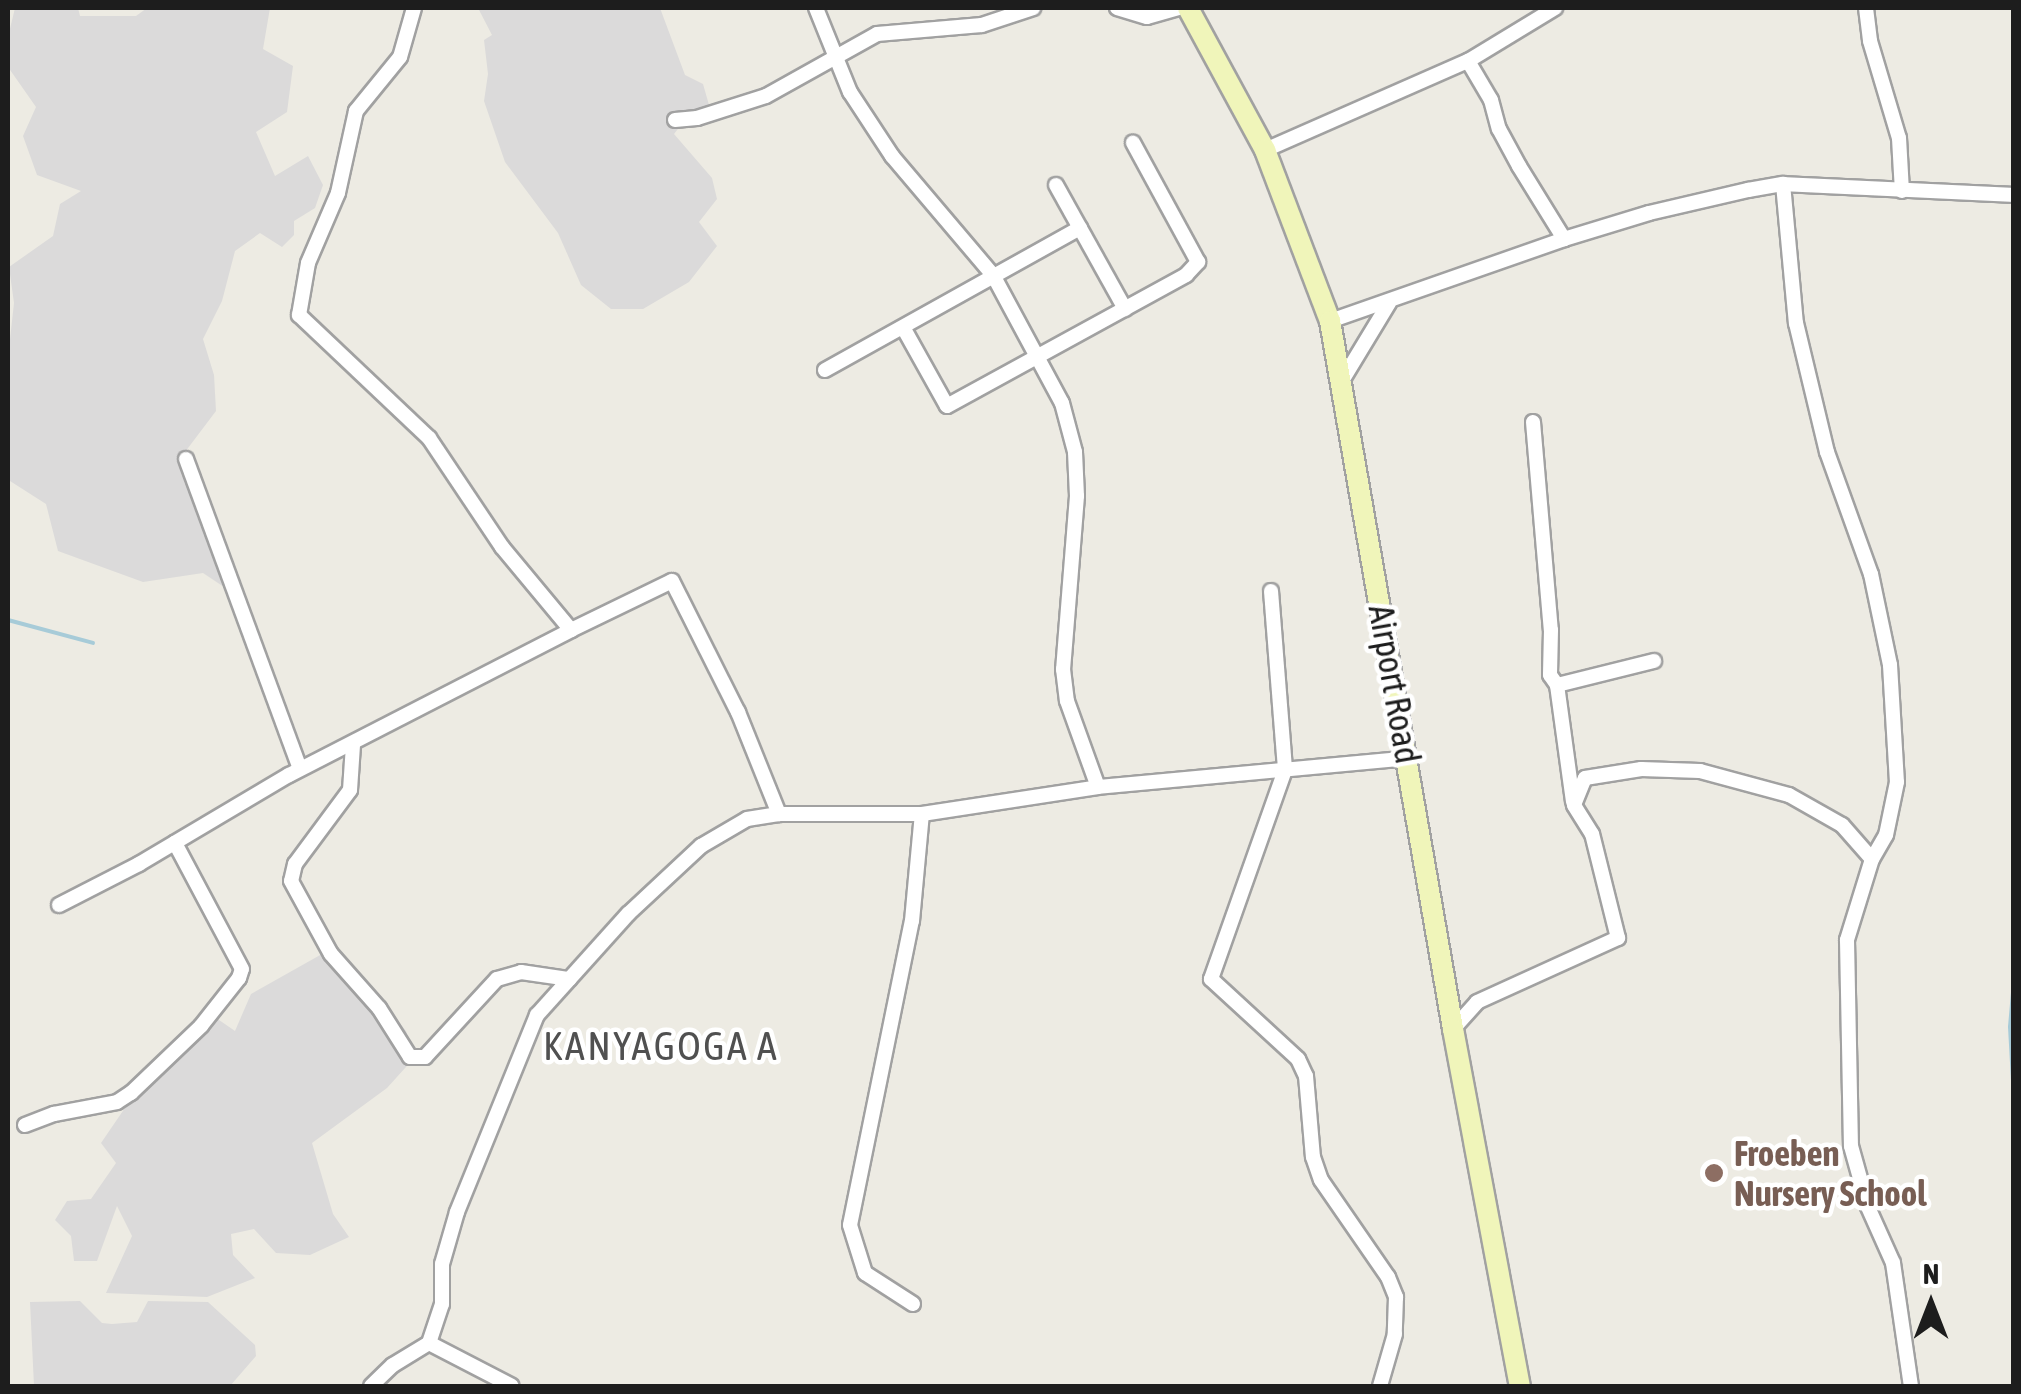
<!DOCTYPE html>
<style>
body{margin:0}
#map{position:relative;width:2021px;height:1394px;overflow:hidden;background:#edebe3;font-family:"Asap Condensed",sans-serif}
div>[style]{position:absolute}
.residential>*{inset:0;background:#dbdada}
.stream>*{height:4px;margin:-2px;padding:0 2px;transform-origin:2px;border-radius:2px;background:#a7cbd8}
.roads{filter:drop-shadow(2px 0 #a1a1a1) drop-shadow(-2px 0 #a1a1a1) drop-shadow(0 2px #a1a1a1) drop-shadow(0 -2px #a1a1a1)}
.street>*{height:14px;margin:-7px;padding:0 7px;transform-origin:7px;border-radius:7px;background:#fff}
.secondary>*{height:20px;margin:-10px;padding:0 10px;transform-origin:10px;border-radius:10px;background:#f0f5ba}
.dots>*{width:28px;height:28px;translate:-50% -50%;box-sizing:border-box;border:5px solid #fff;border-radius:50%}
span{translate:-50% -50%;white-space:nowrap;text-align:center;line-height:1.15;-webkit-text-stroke:9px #fff;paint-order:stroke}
.street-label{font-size:35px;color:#1d1d1d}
.education-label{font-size:35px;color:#785e54;font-weight:700}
.left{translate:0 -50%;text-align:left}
.quarter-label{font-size:40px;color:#505050;letter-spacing:2.5px}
.frame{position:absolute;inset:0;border:10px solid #1d1d1d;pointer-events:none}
.north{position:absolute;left:1881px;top:1254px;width:100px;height:100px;-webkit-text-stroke:8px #fff;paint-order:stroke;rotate:0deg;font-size:28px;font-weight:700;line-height:40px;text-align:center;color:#1d1d1d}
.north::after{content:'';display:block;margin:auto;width:35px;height:45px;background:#1d1d1d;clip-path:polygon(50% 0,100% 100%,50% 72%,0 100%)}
</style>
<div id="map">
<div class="residential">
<i style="clip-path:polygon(15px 8px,78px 8px,80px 16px,136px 16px,147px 8px,270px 8px,263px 49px,293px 66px,287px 112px,256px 132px,275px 176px,308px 156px,323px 185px,315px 208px,294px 221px,294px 235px,282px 247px,260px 233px,235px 251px,222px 301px,203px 339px,214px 375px,216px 411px,185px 452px,224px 554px,227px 589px,203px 573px,143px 582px,58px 551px,46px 504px,10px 481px,8px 357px,14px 303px,9px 267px,53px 236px,60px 204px,81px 191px,37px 175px,23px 136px,36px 107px,8px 67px,8px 37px)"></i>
<i style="clip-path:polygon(478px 8px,660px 8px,685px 75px,703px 84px,709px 105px,691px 112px,674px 134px,712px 178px,717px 199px,699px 222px,717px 246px,689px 282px,643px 309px,611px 309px,581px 285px,558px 233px,505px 162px,484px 101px,488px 74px,484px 40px,492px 35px)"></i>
<i style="clip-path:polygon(322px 954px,356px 970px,406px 1031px,415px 1057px,387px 1088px,312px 1143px,333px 1214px,349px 1237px,310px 1255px,276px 1253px,254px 1229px,231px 1234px,233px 1255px,255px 1278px,207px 1297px,106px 1293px,132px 1236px,117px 1206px,97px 1261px,74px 1261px,71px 1236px,55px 1220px,67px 1201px,91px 1199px,116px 1163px,101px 1143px,129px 1102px,206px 1011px,235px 1031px,251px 994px)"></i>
<i style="clip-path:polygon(80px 1301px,102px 1323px,112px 1324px,137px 1322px,148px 1301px,208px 1302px,255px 1345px,256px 1356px,230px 1386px,34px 1386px,30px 1302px)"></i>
</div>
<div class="stream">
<i style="left:8px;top:620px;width:88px;rotate:15.1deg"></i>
<i style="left:2014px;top:981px;width:46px;rotate:95deg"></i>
<i style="left:2010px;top:1027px;width:71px;rotate:86.8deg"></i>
</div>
<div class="roads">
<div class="street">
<i style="left:414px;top:8px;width:51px;rotate:105.9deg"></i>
<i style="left:400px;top:57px;width:70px;rotate:129.2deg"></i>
<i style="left:356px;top:111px;width:84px;rotate:102.4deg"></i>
<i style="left:338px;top:193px;width:76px;rotate:113.2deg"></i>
<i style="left:308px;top:263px;width:53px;rotate:99.8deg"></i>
<i style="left:299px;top:315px;width:179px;rotate:43.4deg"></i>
<i style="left:429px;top:438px;width:131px;rotate:56.2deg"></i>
<i style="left:502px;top:547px;width:108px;rotate:50.3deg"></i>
<i style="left:571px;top:630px;width:112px;rotate:-25.9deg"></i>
<i style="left:672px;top:581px;width:147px;rotate:63.3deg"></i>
<i style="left:738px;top:712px;width:110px;rotate:68.1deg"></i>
<i style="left:779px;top:814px;width:143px"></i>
<i style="left:922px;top:814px;width:178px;rotate:-8.7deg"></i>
<i style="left:1098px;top:787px;width:311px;rotate:-5.3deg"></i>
<i style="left:816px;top:8px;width:91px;rotate:68deg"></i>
<i style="left:850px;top:92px;width:77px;rotate:56.7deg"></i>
<i style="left:892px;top:156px;width:156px;rotate:49.7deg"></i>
<i style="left:993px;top:275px;width:145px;rotate:61.7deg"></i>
<i style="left:1062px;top:403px;width:51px;rotate:75.1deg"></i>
<i style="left:1075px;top:452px;width:44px;rotate:87.4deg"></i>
<i style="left:1077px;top:496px;width:174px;rotate:94.6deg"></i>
<i style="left:1063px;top:669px;width:32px;rotate:83deg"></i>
<i style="left:1067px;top:701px;width:91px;rotate:70.2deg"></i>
<i style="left:1117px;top:8px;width:31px;rotate:17deg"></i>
<i style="left:1147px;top:17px;width:32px;rotate:-16deg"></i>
<i style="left:1866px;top:8px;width:33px;rotate:83deg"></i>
<i style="left:1870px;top:41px;width:101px;rotate:73.4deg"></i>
<i style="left:1899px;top:138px;width:53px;rotate:86.8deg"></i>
<i style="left:1468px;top:61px;width:45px;rotate:59.5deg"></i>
<i style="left:1491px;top:100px;width:30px;rotate:75deg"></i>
<i style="left:1499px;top:129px;width:42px;rotate:61.6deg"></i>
<i style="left:1519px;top:166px;width:86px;rotate:58.3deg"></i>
<i style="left:675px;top:120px;width:22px;rotate:-5deg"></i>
<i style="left:697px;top:118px;width:72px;rotate:-17.7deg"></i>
<i style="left:766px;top:96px;width:127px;rotate:-29.2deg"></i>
<i style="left:877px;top:34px;width:105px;rotate:-4.9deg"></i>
<i style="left:982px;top:25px;width:54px;rotate:-18.4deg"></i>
<i style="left:1265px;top:150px;width:222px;rotate:-23.7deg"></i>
<i style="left:1468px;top:61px;width:102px;rotate:-31.3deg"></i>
<i style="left:1783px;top:184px;width:140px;rotate:84.7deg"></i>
<i style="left:1796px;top:323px;width:133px;rotate:76.5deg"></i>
<i style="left:1827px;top:452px;width:130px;rotate:70.2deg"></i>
<i style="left:1871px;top:574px;width:93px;rotate:78.2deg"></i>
<i style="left:1890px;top:665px;width:117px;rotate:86.6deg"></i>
<i style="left:1897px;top:782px;width:54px;rotate:101.7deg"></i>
<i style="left:1886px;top:835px;width:28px;rotate:120deg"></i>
<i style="left:1056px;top:185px;width:142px;rotate:60.9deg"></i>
<i style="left:1330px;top:321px;width:248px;rotate:-19.3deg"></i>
<i style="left:1564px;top:239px;width:89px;rotate:-17deg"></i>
<i style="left:1649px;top:213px;width:102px;rotate:-13.1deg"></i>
<i style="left:1748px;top:190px;width:36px;rotate:-10deg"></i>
<i style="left:1783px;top:184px;width:231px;rotate:2.7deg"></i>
<i style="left:904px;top:329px;width:88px;rotate:60.8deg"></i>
<i style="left:947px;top:406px;width:273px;rotate:-28.7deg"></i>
<i style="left:1186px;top:275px;width:18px;rotate:-47deg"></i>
<i style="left:1198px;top:262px;width:136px;rotate:-118.6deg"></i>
<i style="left:825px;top:370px;width:292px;rotate:-29.1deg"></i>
<i style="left:1343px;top:379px;width:89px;rotate:-58.8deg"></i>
<i style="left:1533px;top:422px;width:209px;rotate:85.1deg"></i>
<i style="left:1551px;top:630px;width:45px;rotate:91.3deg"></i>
<i style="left:1550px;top:675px;width:12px;rotate:55deg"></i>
<i style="left:1557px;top:685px;width:118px;rotate:82.2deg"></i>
<i style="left:186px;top:459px;width:330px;rotate:69.8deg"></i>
<i style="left:1271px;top:591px;width:180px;rotate:85.5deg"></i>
<i style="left:1285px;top:770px;width:222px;rotate:109.5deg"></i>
<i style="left:1211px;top:979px;width:118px;rotate:42.6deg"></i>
<i style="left:1298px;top:1059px;width:19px;rotate:65deg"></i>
<i style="left:1306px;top:1076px;width:81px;rotate:85.1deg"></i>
<i style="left:1313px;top:1157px;width:24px;rotate:71deg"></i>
<i style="left:1321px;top:1180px;width:118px;rotate:55.4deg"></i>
<i style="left:1388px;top:1277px;width:22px;rotate:68deg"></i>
<i style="left:1396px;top:1297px;width:37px;rotate:92deg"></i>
<i style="left:1395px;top:1334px;width:54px;rotate:106.1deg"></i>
<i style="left:1557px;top:685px;width:100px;rotate:-13.9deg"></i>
<i style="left:353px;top:745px;width:45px;rotate:93.8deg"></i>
<i style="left:350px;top:790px;width:92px;rotate:126.6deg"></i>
<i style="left:295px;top:864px;width:17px;rotate:103deg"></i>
<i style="left:291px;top:881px;width:83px;rotate:61.3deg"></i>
<i style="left:331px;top:954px;width:72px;rotate:48.4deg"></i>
<i style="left:379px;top:1008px;width:58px;rotate:57.7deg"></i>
<i style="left:410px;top:1057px;width:15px"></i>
<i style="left:425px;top:1057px;width:106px;rotate:-47.3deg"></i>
<i style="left:497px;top:979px;width:25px;rotate:-16deg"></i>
<i style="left:521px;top:972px;width:49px;rotate:8.3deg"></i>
<i style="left:59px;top:905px;width:90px;rotate:-27.1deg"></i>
<i style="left:139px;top:864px;width:174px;rotate:-30.7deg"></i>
<i style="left:289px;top:775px;width:317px;rotate:-27.2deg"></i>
<i style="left:1453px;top:1029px;width:36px;rotate:-48deg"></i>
<i style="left:1477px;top:1002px;width:155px;rotate:-24.4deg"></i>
<i style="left:1618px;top:938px;width:107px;rotate:-104deg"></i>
<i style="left:1592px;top:834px;width:34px;rotate:-122deg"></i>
<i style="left:1574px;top:805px;width:29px;rotate:-68deg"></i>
<i style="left:1585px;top:778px;width:57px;rotate:-9.1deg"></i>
<i style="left:1641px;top:769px;width:59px;rotate:1.9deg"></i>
<i style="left:1700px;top:771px;width:92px;rotate:15.1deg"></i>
<i style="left:1789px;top:795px;width:61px;rotate:29.5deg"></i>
<i style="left:1842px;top:825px;width:45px;rotate:48.6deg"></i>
<i style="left:1872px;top:859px;width:85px;rotate:107.2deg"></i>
<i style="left:1847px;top:940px;width:206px;rotate:88.9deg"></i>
<i style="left:1851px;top:1146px;width:63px;rotate:74.4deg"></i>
<i style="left:1868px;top:1207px;width:61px;rotate:65.9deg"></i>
<i style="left:1893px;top:1263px;width:124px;rotate:81.7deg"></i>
<i style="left:25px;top:1125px;width:31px;rotate:-21deg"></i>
<i style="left:54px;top:1114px;width:64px;rotate:-10.8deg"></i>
<i style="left:117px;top:1102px;width:17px;rotate:-33deg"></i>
<i style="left:131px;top:1093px;width:97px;rotate:-43.7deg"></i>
<i style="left:201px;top:1026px;width:61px;rotate:-51.6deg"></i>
<i style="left:239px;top:978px;width:9px;rotate:-72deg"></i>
<i style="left:242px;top:969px;width:143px;rotate:-118deg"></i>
<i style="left:913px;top:1304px;width:57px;rotate:-147.1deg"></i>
<i style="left:865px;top:1273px;width:50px;rotate:-107.4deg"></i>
<i style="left:850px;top:1225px;width:310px;rotate:-78.5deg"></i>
<i style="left:912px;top:921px;width:107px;rotate:-84.7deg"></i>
<i style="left:429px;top:1343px;width:93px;rotate:27.4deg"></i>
<i style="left:371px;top:1386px;width:30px;rotate:-44deg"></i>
<i style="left:393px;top:1365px;width:42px;rotate:-31.4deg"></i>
<i style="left:429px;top:1343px;width:41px;rotate:-71.6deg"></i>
<i style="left:442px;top:1304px;width:40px;rotate:-90deg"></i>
<i style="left:442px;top:1264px;width:54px;rotate:-73.9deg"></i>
<i style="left:457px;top:1212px;width:213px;rotate:-67.9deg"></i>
<i style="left:537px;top:1015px;width:136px;rotate:-48deg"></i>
<i style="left:628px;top:914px;width:100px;rotate:-43deg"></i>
<i style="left:701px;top:846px;width:53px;rotate:-30.4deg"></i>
<i style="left:747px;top:819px;width:32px;rotate:-9deg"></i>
</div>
<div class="secondary">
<i style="left:1188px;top:8px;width:162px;rotate:61.5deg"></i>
<i style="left:1265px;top:150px;width:183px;rotate:69.2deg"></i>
<i style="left:1330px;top:321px;width:719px;rotate:80.14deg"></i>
<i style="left:1453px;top:1029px;width:363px;rotate:79.4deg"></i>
</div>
</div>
<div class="dots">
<i style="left:1714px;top:1173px;background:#8d6e63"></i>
</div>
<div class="street-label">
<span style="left:1395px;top:684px;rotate:80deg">Airport Road</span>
</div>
<div class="education-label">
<span class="left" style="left:1734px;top:1173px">Froeben<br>Nursery School</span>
</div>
<div class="quarter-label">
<span style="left:661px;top:1046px">KANYAGOGA A</span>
</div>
<div class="frame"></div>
<div class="north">N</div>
</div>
